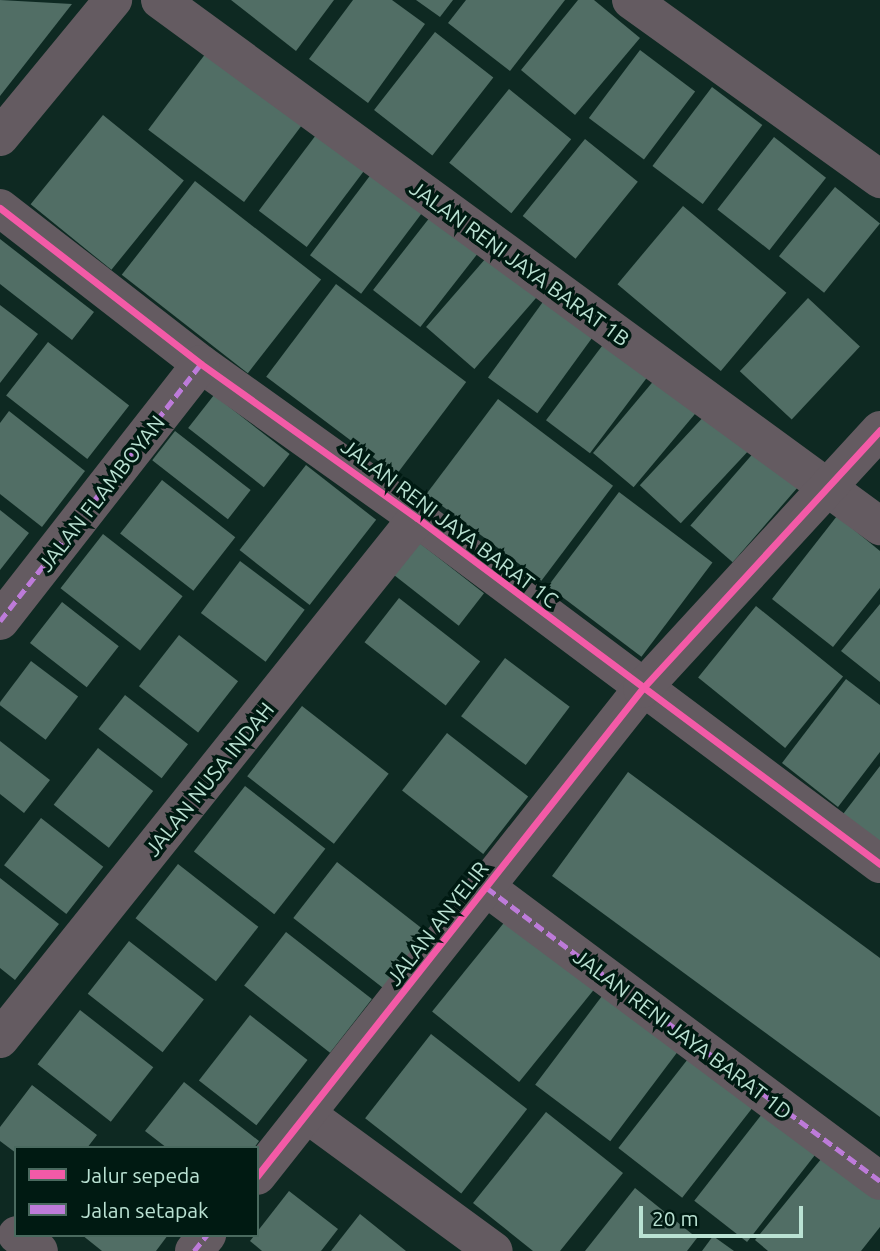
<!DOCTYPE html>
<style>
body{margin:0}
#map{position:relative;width:880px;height:1251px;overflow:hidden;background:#0e2922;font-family:Ubuntu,sans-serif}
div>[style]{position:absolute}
.building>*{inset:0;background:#516e65;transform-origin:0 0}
.minor>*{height:38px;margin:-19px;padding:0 19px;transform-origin:19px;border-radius:19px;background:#645b61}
.quiet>*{height:5px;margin-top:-2.5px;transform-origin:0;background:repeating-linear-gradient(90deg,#bd7bd9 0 10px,transparent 0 15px)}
.cycleway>*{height:7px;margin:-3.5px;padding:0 3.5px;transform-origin:3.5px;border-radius:3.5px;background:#f35aa7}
span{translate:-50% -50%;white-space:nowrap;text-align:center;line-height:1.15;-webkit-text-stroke:7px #001a12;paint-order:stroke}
.street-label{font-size:21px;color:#bae2d3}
.legend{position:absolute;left:14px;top:1146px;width:245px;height:91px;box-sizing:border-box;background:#001a12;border:2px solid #4a6a5f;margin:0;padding:9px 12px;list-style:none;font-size:21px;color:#bae2d3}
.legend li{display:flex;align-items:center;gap:14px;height:35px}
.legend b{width:35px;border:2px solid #4a6a5f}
.scale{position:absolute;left:639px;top:1206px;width:164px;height:32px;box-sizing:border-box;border:4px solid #bae2d3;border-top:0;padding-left:9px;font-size:21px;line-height:24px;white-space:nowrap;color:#bae2d3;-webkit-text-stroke:5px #001a12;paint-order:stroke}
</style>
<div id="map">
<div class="building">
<i style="clip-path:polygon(0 0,72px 4px,0 96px)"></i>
<i style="clip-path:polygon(231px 0,334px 0,296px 51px)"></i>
<i style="clip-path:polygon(353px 0,392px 0,425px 24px,368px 103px,309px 59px)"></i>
<i style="clip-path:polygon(416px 0,453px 0,440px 17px)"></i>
<i style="clip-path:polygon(466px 0,565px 0,510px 71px,448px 23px)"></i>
<i style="clip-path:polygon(578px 0,594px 0,640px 38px,575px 115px,521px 70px)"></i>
<i style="left:435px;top:32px;width:74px;height:99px;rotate:38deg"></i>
<i style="left:209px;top:49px;width:120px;height:101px;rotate:37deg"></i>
<i style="left:640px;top:50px;width:69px;height:85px;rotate:37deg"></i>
<i style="left:712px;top:87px;width:63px;height:99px;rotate:37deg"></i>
<i style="left:509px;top:89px;width:80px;height:95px;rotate:39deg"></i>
<i style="left:103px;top:115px;width:104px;height:115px;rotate:39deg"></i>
<i style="left:322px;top:127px;width:60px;height:105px;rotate:37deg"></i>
<i style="left:774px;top:137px;width:66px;height:92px;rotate:38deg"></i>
<i style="left:585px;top:139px;width:68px;height:99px;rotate:39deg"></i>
<i style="left:375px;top:169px;width:64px;height:108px;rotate:37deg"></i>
<i style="left:195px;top:181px;width:160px;height:119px;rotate:38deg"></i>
<i style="left:835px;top:187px;width:58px;height:89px;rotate:39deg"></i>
<i style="left:683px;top:206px;width:135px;height:102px;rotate:40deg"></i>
<i style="left:434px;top:212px;width:60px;height:99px;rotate:38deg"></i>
<i style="clip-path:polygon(0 239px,94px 312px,72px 340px,0 284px)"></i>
<i style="left:493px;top:250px;width:64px;height:102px;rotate:41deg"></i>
<i style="left:336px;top:284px;width:163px;height:116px;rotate:37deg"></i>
<i style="left:808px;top:298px;width:71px;height:100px;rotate:43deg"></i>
<i style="left:545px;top:299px;width:61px;height:97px;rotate:36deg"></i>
<i style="clip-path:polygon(0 305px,38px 334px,0 383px)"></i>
<i style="left:48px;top:342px;width:103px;height:68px;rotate:38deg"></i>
<i style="left:605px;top:342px;width:55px;height:98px;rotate:37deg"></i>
<i style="left:656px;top:378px;width:53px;height:98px;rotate:40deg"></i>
<i style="left:214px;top:395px;width:96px;height:42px;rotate:38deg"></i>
<i style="left:498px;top:399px;width:144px;height:119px;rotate:37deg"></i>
<i style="clip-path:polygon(9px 411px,85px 471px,42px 527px,0 494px,0 423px)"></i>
<i style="left:708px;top:412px;width:56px;height:100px;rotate:43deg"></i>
<i style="left:175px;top:431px;width:96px;height:37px;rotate:38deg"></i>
<i style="left:756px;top:450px;width:56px;height:100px;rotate:41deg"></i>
<i style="left:306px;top:465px;width:89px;height:108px;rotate:38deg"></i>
<i style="left:162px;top:480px;width:93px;height:68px;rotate:38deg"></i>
<i style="left:619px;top:492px;width:117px;height:118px;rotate:37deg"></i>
<i style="clip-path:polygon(0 510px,29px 533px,0 570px)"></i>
<i style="clip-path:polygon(837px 516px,880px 551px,880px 588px,833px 647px,772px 599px)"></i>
<i style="left:103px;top:534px;width:101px;height:69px;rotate:38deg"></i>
<i style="left:417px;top:541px;width:85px;height:41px;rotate:38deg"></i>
<i style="left:240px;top:561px;width:81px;height:65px;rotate:37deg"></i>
<i style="left:399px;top:598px;width:103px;height:56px;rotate:38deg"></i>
<i style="left:62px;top:602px;width:72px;height:52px;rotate:38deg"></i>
<i style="clip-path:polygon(880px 604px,880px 682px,841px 651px)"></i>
<i style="left:756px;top:606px;width:112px;height:92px;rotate:39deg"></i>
<i style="left:179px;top:635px;width:75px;height:65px;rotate:38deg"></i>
<i style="left:505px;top:658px;width:81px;height:73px;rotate:37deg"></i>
<i style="left:31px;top:661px;width:59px;height:54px;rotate:37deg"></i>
<i style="clip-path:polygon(846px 679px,880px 705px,880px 752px,838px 807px,782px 763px)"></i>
<i style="left:125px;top:695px;width:80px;height:43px;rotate:38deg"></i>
<i style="left:302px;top:706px;width:110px;height:89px;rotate:38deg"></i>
<i style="left:447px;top:733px;width:103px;height:73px;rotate:38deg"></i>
<i style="clip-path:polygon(0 741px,50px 780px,24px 813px,0 794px)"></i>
<i style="left:98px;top:748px;width:70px;height:72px;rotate:38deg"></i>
<i style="clip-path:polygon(880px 766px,880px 850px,840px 818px)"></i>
<i style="clip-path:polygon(628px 772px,880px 958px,880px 1117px,552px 876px)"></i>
<i style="left:245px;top:786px;width:102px;height:83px;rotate:38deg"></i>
<i style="left:41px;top:818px;width:79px;height:60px;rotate:38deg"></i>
<i style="left:337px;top:862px;width:116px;height:71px;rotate:38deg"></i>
<i style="left:178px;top:864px;width:102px;height:69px;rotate:38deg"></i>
<i style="clip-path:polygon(0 878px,59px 924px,15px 980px,0 968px)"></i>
<i style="left:507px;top:919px;width:112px;height:119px;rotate:39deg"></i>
<i style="left:286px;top:932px;width:109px;height:68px;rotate:38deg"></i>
<i style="left:129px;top:941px;width:95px;height:67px;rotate:38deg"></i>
<i style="left:605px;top:992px;width:94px;height:116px;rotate:37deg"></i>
<i style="left:80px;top:1010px;width:93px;height:69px;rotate:38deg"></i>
<i style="left:250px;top:1015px;width:73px;height:83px;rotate:38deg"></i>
<i style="left:431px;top:1034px;width:122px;height:107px;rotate:38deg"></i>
<i style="left:691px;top:1055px;width:81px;height:118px;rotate:38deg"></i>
<i style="clip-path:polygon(184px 1082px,259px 1141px,254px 1148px,167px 1148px,145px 1131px)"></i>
<i style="clip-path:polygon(32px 1085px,97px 1135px,87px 1148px,16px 1148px,16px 1153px,0 1141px,0 1127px)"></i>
<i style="clip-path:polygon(546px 1112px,623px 1173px,560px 1251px,533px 1251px,473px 1203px)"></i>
<i style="left:762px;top:1114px;width:67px;height:110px;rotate:38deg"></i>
<i style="clip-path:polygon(826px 1153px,880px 1196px,880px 1227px,861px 1251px,768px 1251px,755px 1240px)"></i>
<i style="clip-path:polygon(635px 1188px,697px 1238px,687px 1251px,585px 1251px)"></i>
<i style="clip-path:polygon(289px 1191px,338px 1229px,321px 1251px,262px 1251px,250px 1241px)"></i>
<i style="clip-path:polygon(360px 1214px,406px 1251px,331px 1251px)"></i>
<i style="clip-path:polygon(82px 1235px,168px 1235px,156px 1251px,102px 1251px)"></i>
<i style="clip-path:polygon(713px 1236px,734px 1251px,702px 1251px)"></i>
</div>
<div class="minor">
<i style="left:160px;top:0;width:892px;rotate:36.15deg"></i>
<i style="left:631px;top:0;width:307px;rotate:35.7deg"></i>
<i style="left:0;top:137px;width:178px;rotate:-50.5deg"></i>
<i style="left:0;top:208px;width:254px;rotate:37.8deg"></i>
<i style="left:201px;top:364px;width:265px;rotate:35.5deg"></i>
<i style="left:417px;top:518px;width:578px;rotate:36.77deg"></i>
<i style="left:0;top:621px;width:326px;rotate:-52deg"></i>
<i style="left:487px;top:888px;width:490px;rotate:36.7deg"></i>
<i style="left:0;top:1039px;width:667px;rotate:-51.33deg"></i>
<i style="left:308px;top:1115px;width:230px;rotate:36.2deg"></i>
<i style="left:257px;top:1176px;width:621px;rotate:-51.67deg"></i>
<i style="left:642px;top:689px;width:352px;rotate:-47.4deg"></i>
<i style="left:17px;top:1235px;width:27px;rotate:36deg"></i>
<i style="left:194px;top:1251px;width:21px;rotate:-51deg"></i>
</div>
<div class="quiet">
<i style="left:0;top:621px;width:326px;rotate:-52deg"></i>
<i style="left:487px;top:888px;width:490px;rotate:36.7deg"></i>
<i style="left:194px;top:1251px;width:21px;rotate:-51deg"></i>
</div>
<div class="cycleway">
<i style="left:0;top:208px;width:254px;rotate:37.8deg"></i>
<i style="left:201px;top:364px;width:265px;rotate:35.5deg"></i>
<i style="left:417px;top:518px;width:578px;rotate:36.77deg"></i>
<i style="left:257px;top:1176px;width:621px;rotate:-51.67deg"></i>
<i style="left:642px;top:689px;width:352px;rotate:-47.4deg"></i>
</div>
<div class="street-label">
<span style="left:520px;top:263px;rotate:36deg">JALAN RENI JAYA BARAT 1B</span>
<span style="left:101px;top:493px;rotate:-52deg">JALAN FLAMBOYAN</span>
<span style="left:450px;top:523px;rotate:37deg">JALAN RENI JAYA BARAT 1C</span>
<span style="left:209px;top:779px;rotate:-51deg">JALAN NUSA INDAH</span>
<span style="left:437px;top:923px;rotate:-52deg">JALAN ANYELIR</span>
<span style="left:683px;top:1034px;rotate:37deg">JALAN RENI JAYA BARAT 1D</span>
</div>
<ul class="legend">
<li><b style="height:9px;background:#f35aa7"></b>Jalur sepeda</li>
<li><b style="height:9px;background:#bd7bd9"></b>Jalan setapak</li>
</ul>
<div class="scale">20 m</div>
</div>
